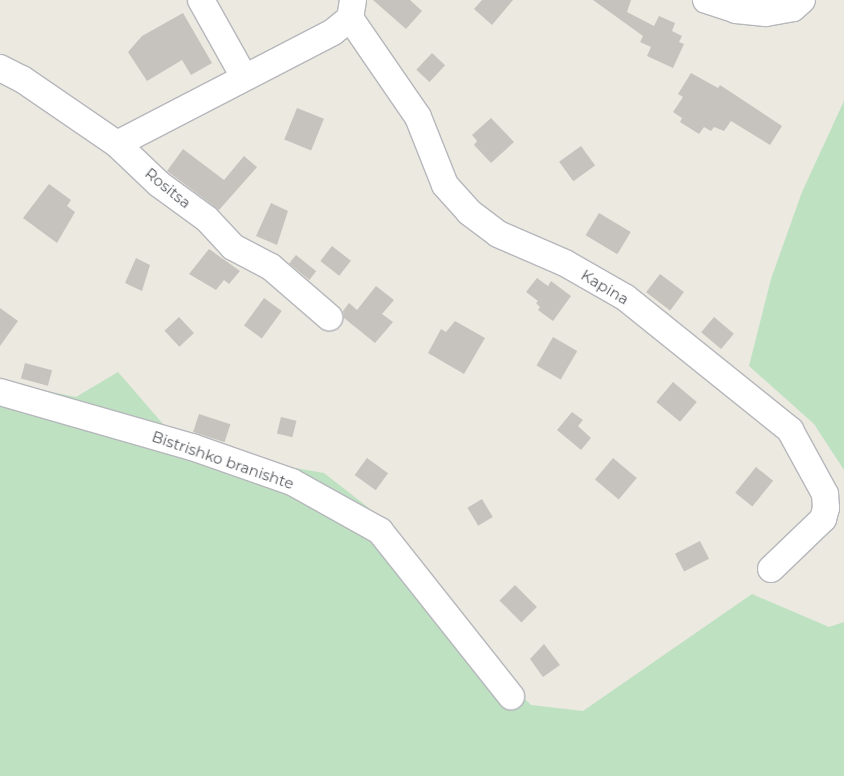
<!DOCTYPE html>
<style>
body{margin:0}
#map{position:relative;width:844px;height:776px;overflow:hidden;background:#ebe9e0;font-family:Montserrat,sans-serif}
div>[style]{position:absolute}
.green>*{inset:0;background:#bee1c1}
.building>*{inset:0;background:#c6c3be;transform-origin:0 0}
.roads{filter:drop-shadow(1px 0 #b6b7bc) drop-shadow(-1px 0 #b6b7bc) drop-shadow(0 1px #b6b7bc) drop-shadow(0 -1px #b6b7bc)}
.minor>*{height:26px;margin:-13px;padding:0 13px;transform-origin:13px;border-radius:13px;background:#fff}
span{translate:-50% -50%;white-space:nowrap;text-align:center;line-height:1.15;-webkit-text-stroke:4px #fff;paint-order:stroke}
.street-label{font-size:15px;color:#595b60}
</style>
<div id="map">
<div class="green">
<i style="clip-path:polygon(844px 101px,844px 470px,814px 424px,749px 366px,771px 279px,802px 192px)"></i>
<i style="clip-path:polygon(118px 372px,176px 439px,267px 463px,324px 473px,369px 508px,415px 590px,531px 705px,583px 711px,752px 594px,829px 627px,844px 622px,844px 776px,0 776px,0 381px,76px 397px)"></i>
</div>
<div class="building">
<i style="clip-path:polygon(373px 0,410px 0,422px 11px,406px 29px)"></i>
<i style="clip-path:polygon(482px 0,513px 0,492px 25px,474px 9px)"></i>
<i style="clip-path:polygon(593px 0,631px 0,627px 12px,654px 26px,659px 16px,675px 23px,672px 31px,682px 36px,679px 42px,684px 44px,673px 68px,647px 56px,651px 47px,640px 42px,643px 36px)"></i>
<i style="clip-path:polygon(183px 13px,212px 63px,191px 75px,182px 60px,147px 81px,128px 52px,142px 36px)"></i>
<i style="left:432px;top:53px;width:18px;height:23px;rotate:43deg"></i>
<i style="clip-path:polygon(691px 73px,718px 88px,720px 85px,782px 126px,770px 145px,731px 121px,724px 131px,714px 127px,711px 131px,704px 127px,699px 134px,680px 122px,682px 118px,673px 112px,683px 97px,678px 94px)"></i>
<i style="left:297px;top:108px;width:29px;height:34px;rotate:22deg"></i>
<i style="clip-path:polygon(491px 118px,514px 142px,491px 163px,474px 145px,477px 141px,472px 135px)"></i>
<i style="left:581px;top:146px;width:24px;height:27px;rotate:54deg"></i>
<i style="clip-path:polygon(183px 149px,224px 180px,244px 156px,257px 167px,219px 210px,167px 171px)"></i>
<i style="clip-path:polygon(49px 184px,71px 200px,67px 206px,75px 212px,57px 243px,23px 218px)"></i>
<i style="clip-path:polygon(271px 203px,288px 211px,277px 245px,256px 236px)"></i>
<i style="left:599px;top:213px;width:37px;height:26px;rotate:31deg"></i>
<i style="left:332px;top:246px;width:24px;height:19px;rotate:38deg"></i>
<i style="clip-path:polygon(209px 249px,240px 271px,229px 284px,224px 280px,216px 290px,189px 274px)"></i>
<i style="left:296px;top:255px;width:26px;height:11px;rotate:39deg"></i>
<i style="clip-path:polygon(136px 258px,150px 265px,142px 291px,125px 283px)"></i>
<i style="left:660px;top:274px;width:30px;height:23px;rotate:37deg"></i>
<i style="clip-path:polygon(537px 278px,548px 286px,551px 281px,571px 296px,553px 321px,538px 310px,540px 307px,536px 303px,538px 301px,526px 292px)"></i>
<i style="clip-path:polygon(376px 286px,394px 300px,382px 314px,393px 322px,375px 343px,344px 318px,343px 311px,349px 303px,357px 310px)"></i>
<i style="left:264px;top:298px;width:22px;height:34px;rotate:36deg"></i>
<i style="clip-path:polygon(0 308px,18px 321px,0 346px)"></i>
<i style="left:179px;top:317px;width:22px;height:20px;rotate:47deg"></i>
<i style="left:714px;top:317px;width:26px;height:20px;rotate:40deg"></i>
<i style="clip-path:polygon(455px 321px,485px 338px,464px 374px,428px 353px,441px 329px,446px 332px)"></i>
<i style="left:553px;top:337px;width:28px;height:33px;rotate:30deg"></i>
<i style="left:25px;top:363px;width:28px;height:16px;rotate:15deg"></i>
<i style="left:673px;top:382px;width:31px;height:26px;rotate:40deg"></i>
<i style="clip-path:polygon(572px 412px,583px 420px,578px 426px,591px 438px,581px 450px,557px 430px)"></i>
<i style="left:199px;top:414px;width:33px;height:19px;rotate:18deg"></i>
<i style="left:281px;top:417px;width:16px;height:17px;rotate:14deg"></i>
<i style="left:367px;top:458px;width:26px;height:21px;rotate:36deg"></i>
<i style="left:613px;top:458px;width:31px;height:28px;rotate:40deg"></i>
<i style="left:756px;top:467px;width:22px;height:33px;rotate:39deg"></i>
<i style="left:482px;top:499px;width:21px;height:17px;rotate:59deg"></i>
<i style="left:700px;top:541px;width:20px;height:28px;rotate:63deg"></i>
<i style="left:515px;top:585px;width:31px;height:22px;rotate:45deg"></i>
<i style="clip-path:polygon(544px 644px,560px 665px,543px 677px,530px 659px)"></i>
</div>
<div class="roads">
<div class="minor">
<i style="left:201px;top:0;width:88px;rotate:60.8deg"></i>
<i style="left:353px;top:0;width:18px;rotate:99deg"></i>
<i style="left:350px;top:18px;width:120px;rotate:55.5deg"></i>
<i style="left:418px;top:117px;width:73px;rotate:68.3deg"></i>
<i style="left:445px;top:185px;width:36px;rotate:48deg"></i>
<i style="left:469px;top:212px;width:36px;rotate:37deg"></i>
<i style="left:498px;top:234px;width:73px;rotate:23.4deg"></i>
<i style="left:565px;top:263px;width:70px;rotate:29.8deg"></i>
<i style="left:626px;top:298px;width:211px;rotate:38.8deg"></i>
<i style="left:790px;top:430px;width:73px;rotate:61.3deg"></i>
<i style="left:825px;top:494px;width:14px;rotate:86deg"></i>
<i style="left:826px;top:508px;width:11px;rotate:105deg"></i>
<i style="left:823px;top:519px;width:72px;rotate:136.1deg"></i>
<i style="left:706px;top:0;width:32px;rotate:18deg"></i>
<i style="left:736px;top:10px;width:30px;rotate:6deg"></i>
<i style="left:766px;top:13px;width:27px;rotate:-10deg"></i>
<i style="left:793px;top:8px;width:12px;rotate:-42deg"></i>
<i style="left:0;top:68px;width:25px;rotate:27deg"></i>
<i style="left:22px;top:79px;width:115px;rotate:34.4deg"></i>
<i style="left:117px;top:144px;width:58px;rotate:43.6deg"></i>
<i style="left:159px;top:184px;width:59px;rotate:36.1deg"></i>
<i style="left:207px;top:219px;width:38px;rotate:47deg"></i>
<i style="left:233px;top:247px;width:43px;rotate:27.8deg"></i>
<i style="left:271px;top:267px;width:77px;rotate:40.8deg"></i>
<i style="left:117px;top:144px;width:243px;rotate:-27.4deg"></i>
<i style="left:333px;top:32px;width:22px;rotate:-39deg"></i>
<i style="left:0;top:392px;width:200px;rotate:16deg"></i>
<i style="left:192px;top:447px;width:106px;rotate:19.3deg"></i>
<i style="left:292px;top:482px;width:101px;rotate:29.1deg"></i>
<i style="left:380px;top:531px;width:211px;rotate:51.6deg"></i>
</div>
</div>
<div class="street-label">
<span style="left:168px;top:188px;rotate:39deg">Rositsa</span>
<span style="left:605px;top:287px;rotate:31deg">Kapina</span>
<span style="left:223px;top:460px;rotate:19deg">Bistrishko branishte</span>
</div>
</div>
